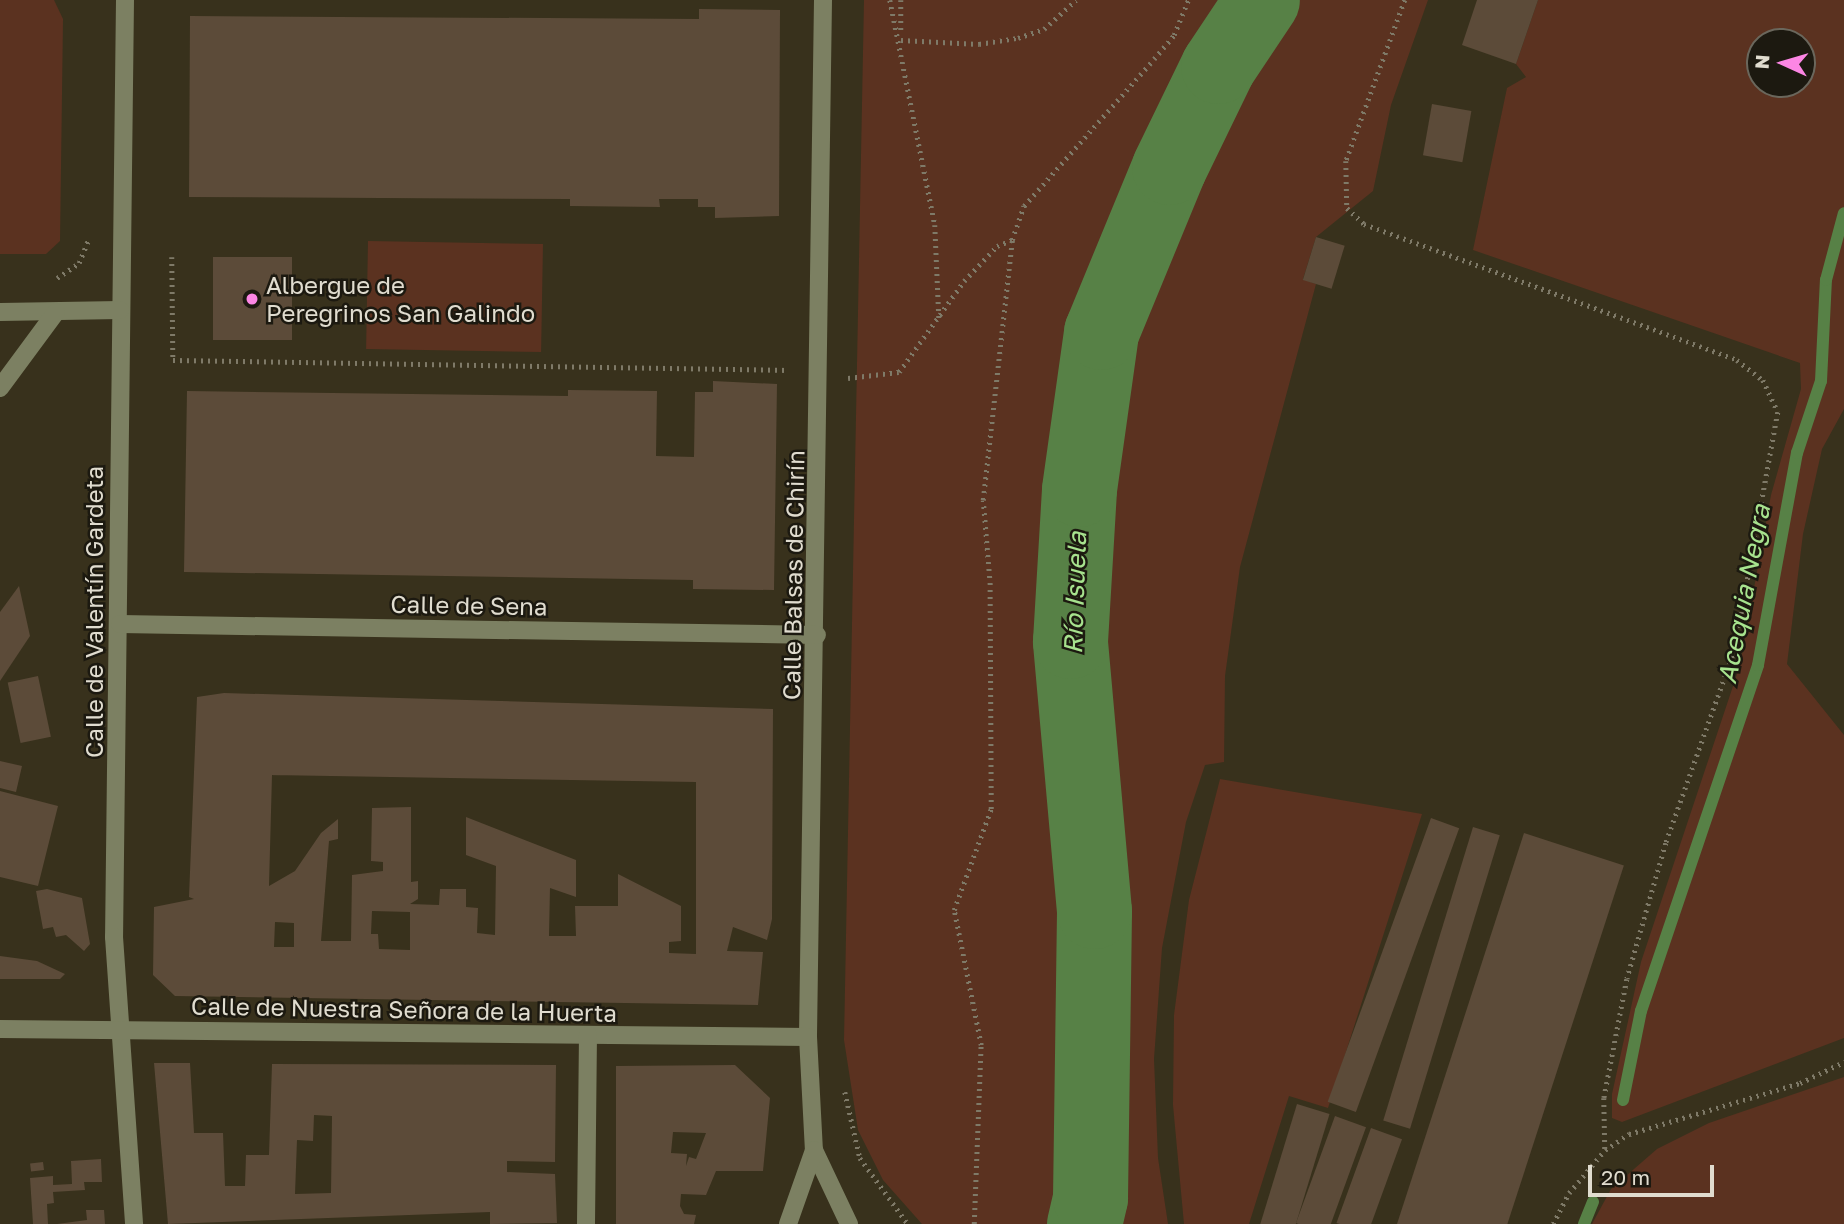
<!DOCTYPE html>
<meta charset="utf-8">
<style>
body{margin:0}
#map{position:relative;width:1844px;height:1224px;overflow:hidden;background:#38311c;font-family:"Golos Text",sans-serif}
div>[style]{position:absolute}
.green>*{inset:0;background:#5b3220;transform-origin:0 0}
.stream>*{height:12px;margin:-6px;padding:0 6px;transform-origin:6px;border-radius:6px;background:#578146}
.river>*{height:75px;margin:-37.5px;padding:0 37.5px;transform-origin:37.5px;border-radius:37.5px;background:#578146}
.building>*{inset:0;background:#5c4b39;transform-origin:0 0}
.path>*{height:4.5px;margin-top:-2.25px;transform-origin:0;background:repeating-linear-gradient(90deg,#7f7a68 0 2px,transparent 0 7px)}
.minor>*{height:18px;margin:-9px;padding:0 9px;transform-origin:9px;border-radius:9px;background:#7c8062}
.dots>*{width:19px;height:19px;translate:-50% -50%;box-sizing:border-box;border:4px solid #1c1910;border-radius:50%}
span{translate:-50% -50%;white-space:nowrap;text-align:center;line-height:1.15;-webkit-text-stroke:5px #1c1910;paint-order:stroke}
.poi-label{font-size:24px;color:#e0dccf}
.left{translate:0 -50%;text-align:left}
.street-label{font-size:24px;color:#e0dccf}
.water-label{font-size:26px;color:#a7e38e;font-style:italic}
.north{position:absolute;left:1746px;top:28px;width:70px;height:70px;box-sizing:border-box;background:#1c1910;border:2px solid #6a675c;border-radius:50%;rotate:274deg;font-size:19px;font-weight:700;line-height:28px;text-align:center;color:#e0dccf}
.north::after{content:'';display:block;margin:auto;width:24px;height:32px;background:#fc86e4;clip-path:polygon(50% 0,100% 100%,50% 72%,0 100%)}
.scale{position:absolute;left:1588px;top:1165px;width:126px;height:32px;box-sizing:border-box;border:4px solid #e0dccf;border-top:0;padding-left:9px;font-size:21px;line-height:24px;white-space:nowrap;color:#e0dccf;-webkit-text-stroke:5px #1c1910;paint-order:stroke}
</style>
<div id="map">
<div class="green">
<i style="clip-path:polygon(0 0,54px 0,63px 19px,60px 241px,46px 254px,0 254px)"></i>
<i style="clip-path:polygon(864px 0,1428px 0,1391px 105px,1373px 191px,1316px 237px,1303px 279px,1316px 284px,1240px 567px,1225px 676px,1224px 762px,1205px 765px,1186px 822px,1162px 948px,1154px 1059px,1158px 1158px,1168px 1224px,922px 1224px,883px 1180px,858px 1130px,844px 1040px)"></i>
<i style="clip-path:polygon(evenodd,1538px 0,1844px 0,1844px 409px,1822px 449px,1803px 534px,1787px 664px,1844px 735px,1844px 1038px,1622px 1122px,1612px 1118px,1612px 1094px,1641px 962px,1740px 665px,1771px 495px,1801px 389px,1800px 363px,1473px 250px,1507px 88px,1526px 77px,1516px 64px,1538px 0,1760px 42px,1802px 42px,1802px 84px,1760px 84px,1760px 42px)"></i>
<i style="left:368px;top:241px;width:175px;height:108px;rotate:1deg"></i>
<i style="clip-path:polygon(1220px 779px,1422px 814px,1328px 1108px,1289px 1096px,1249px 1224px,1184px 1224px,1173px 1105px,1174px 1015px,1189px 900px)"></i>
<i style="clip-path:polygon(1844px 1077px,1844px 1224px,1592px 1224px,1611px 1189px,1657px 1149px,1709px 1123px)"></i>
</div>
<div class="stream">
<i style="left:1623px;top:1100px;width:91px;rotate:-78.6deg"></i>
<i style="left:1641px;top:1011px;width:365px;rotate:-71.3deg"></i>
<i style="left:1758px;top:665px;width:216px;rotate:-79.6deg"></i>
<i style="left:1797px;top:453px;width:76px;rotate:-71.6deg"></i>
<i style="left:1821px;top:381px;width:101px;rotate:-87.2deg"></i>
<i style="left:1826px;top:280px;width:69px;rotate:-75deg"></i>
<i style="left:1584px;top:1224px;width:24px;rotate:-68deg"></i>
</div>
<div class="river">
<i style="left:1084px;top:1224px;width:27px;rotate:-77deg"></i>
<i style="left:1090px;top:1198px;width:287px;rotate:-89.2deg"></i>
<i style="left:1094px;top:911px;width:271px;rotate:-95.1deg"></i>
<i style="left:1070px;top:641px;width:152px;rotate:-86.6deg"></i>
<i style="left:1079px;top:489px;width:159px;rotate:-82deg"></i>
<i style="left:1101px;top:332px;width:178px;rotate:-67.6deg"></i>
<i style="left:1169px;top:167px;width:112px;rotate:-64.1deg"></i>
<i style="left:1218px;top:66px;width:79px;rotate:-56.3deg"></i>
</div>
<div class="building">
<i style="clip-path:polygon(1477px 0,1538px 0,1516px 64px,1462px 45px)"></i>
<i style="clip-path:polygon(699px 9px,780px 10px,779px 216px,715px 218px,715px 207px,698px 207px,698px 199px,659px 199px,660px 207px,570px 206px,570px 199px,189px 197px,190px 16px,699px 19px)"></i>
<i style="left:1432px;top:104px;width:40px;height:52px;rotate:10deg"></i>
<i style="left:1316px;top:237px;width:30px;height:45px;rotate:17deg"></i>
<i style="left:213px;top:257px;width:79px;height:83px"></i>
<i style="clip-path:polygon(713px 381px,777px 384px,774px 590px,693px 589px,693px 580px,184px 572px,187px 391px,568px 396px,568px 390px,657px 391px,656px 456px,694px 457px,695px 392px,713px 392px)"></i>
<i style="clip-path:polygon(19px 586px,30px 636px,0 681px,0 612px)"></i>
<i style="left:38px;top:676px;width:62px;height:31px;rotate:78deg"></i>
<i style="clip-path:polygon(evenodd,224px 693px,773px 709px,772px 919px,767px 940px,733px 927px,727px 951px,763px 952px,758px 1005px,175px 996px,153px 975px,154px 907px,194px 899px,189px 897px,197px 697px,224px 693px,272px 775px,696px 782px,696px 954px,669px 953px,669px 942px,681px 941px,681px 906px,618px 874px,618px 906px,575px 906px,576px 936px,549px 936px,550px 888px,576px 897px,576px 860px,466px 817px,466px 855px,496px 866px,495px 935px,477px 933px,478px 908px,466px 907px,466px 889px,440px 889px,439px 905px,410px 904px,418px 899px,418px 881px,411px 882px,411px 807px,372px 808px,371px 861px,383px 862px,383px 871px,352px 875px,351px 941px,321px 941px,329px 841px,338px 839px,338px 819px,321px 833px,295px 871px,269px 886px,272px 775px,224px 693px,372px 911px,410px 912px,410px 950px,379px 949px,378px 934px,371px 934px,372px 911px,224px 693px,275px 922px,294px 923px,294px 947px,274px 947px,275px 922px)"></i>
<i style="clip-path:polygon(0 761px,22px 766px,16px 792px,0 788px)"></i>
<i style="clip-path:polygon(0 791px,58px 806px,38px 886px,0 877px)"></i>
<i style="left:1431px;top:818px;width:30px;height:302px;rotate:20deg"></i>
<i style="left:1473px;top:827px;width:28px;height:307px;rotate:17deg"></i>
<i style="left:1524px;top:833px;width:105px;height:411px;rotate:18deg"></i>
<i style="clip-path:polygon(47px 889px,82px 898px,90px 944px,84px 951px,66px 935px,56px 937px,53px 927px,43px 929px,36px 891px)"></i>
<i style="clip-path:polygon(0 956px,37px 961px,65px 974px,60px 979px,0 979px)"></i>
<i style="clip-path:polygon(evenodd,154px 1063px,190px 1063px,194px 1133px,223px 1133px,225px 1186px,245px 1186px,246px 1155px,269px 1155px,272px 1064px,556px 1065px,555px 1162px,507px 1161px,507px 1172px,555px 1174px,557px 1223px,490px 1224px,490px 1212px,168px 1224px,154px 1063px,314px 1115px,332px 1116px,331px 1193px,295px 1194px,297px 1140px,313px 1141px,314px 1115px)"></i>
<i style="clip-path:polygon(evenodd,735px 1065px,770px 1098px,763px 1171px,716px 1171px,706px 1195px,681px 1194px,680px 1206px,684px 1214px,696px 1215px,694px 1224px,616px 1224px,616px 1066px,735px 1065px,673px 1132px,706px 1133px,696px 1159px,689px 1157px,686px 1166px,687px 1154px,671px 1153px,673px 1132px)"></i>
<i style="left:1297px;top:1104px;width:34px;height:126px;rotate:17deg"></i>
<i style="left:1335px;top:1116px;width:33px;height:114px;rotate:20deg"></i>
<i style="left:1371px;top:1128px;width:33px;height:101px;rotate:20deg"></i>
<i style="clip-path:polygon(101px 1159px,102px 1182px,84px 1182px,85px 1190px,53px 1192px,54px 1203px,47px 1204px,48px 1224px,33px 1224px,30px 1178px,53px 1176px,53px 1185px,72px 1184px,71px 1161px)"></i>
<i style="left:43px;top:1162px;width:8px;height:13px;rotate:83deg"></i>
<i style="clip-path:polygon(86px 1210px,104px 1210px,105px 1224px,57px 1224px,87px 1220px)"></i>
</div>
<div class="path">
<i style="left:890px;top:0;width:229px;rotate:78.7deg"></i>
<i style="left:935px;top:225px;width:93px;rotate:87.5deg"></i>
<i style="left:901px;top:0;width:31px;rotate:90deg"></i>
<i style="left:1405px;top:0;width:171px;rotate:110.1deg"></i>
<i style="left:1346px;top:161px;width:47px;rotate:88.8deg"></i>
<i style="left:1347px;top:208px;width:23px;rotate:43deg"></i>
<i style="left:1364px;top:224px;width:397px;rotate:20deg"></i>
<i style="left:1737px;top:360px;width:33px;rotate:38deg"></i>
<i style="left:1763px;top:380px;width:35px;rotate:65deg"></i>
<i style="left:1778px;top:412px;width:241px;rotate:100.3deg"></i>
<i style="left:1735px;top:649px;width:206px;rotate:109.6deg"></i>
<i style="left:1666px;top:843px;width:141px;rotate:106deg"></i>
<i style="left:1627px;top:979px;width:121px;rotate:100.9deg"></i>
<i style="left:1604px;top:1098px;width:52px;rotate:88.9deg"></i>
<i style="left:901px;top:40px;width:78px;rotate:2.9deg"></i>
<i style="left:979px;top:44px;width:39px;rotate:-9deg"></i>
<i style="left:1018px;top:38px;width:28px;rotate:-19deg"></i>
<i style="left:1044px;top:29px;width:43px;rotate:-42.2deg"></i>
<i style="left:172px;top:257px;width:103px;rotate:89.4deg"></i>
<i style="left:173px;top:360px;width:616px;rotate:0.93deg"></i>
<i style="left:57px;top:278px;width:27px;rotate:-34deg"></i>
<i style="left:79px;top:263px;width:27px;rotate:-68deg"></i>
<i style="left:848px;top:378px;width:51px;rotate:-6.7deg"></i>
<i style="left:899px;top:372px;width:112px;rotate:-54.5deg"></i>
<i style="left:964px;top:281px;width:48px;rotate:-46.7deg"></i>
<i style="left:997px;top:246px;width:16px;rotate:-22deg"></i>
<i style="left:845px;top:1092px;width:68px;rotate:77.2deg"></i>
<i style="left:860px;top:1158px;width:82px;rotate:54deg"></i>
<i style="left:974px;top:1224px;width:179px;rotate:-87.8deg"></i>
<i style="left:981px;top:1045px;width:138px;rotate:-101.3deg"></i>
<i style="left:954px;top:910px;width:108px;rotate:-69.9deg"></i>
<i style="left:991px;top:809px;width:224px;rotate:-90.3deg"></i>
<i style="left:990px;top:585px;width:85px;rotate:-94.7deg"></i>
<i style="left:983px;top:500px;width:262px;rotate:-83.6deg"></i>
<i style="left:1012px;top:240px;width:36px;rotate:-71deg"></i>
<i style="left:1024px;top:206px;width:196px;rotate:-48.5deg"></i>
<i style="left:1154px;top:59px;width:31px;rotate:-50deg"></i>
<i style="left:1174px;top:35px;width:38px;rotate:-68deg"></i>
<i style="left:1553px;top:1224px;width:35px;rotate:-63deg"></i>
<i style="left:1569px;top:1193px;width:56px;rotate:-50.1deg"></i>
<i style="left:1605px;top:1150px;width:29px;rotate:-34deg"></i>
<i style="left:1629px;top:1134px;width:178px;rotate:-16.6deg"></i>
<i style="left:1800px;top:1083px;width:49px;rotate:-25.5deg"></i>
</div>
<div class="minor">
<i style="left:125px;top:0;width:937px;rotate:90.67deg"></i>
<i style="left:114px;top:937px;width:288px;rotate:86deg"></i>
<i style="left:823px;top:0;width:1037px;rotate:90.83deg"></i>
<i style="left:808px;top:1037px;width:113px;rotate:87deg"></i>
<i style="left:814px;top:1150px;width:82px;rotate:64.7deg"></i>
<i style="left:0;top:312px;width:120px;rotate:-1deg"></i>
<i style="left:0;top:388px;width:94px;rotate:-53.6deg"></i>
<i style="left:120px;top:624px;width:697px;rotate:0.9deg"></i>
<i style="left:0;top:1029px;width:808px;rotate:0.57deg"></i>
<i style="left:586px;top:1224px;width:189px;rotate:-89.4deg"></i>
<i style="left:788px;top:1224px;width:78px;rotate:-70.6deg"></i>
</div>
<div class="dots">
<i style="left:252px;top:299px;background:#fc86e4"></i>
</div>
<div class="poi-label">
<span class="left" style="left:266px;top:299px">Albergue de<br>Peregrinos San Galindo</span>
</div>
<div class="street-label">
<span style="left:793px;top:575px;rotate:-89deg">Calle Balsas de Chirín</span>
<span style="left:469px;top:605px;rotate:1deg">Calle de Sena</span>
<span style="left:94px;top:612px;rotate:-90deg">Calle de Valentín Gardeta</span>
<span style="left:404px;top:1009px;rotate:1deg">Calle de Nuestra Señora de la Huerta</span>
</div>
<div class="water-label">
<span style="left:1075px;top:593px;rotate:-88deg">Río Isuela</span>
<span style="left:1744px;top:594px;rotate:-79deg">Acequia Negra</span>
</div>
<div class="north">N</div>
<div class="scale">20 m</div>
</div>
